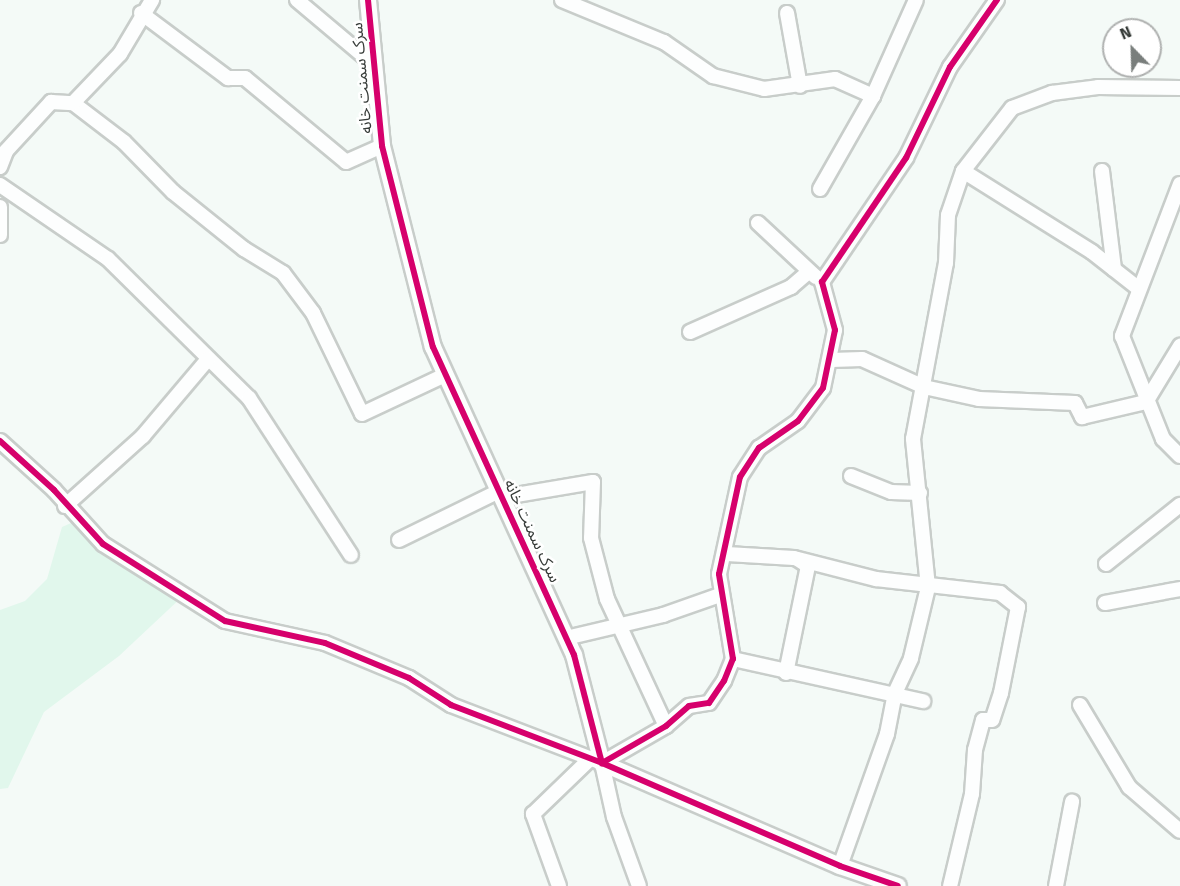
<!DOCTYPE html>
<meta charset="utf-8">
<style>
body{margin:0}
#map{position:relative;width:1180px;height:886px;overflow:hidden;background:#f4faf7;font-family:"Fira Sans","Noto Sans Arabic",sans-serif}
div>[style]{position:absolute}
.green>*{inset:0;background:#e1f7ec}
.roads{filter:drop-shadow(2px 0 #c8cdca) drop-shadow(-2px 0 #c8cdca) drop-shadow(0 2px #c8cdca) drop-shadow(0 -2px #c8cdca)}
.minor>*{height:14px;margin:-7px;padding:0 7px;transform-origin:7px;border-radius:7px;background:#fdfefe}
.tertiary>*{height:16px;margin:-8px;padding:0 8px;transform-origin:8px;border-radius:8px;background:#fdfefe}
.cycleway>*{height:6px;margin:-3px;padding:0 3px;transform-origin:3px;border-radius:3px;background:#d6006c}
span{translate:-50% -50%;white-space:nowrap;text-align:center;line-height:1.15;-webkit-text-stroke:5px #fff;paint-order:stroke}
.street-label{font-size:16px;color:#373c39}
.north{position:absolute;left:1102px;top:18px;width:60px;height:60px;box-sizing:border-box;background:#fff;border:2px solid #afb1b0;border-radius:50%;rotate:337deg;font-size:16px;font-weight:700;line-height:24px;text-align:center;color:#373c39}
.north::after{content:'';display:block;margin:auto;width:21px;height:27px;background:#797e7c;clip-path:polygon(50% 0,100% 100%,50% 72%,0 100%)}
</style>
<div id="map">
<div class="green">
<i style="clip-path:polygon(78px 520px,184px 595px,119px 656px,44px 712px,8px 788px,0 789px,0 610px,25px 601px,47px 579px,62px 527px)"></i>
</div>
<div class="roads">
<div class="minor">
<i style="left:297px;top:0;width:99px;rotate:40.1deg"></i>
<i style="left:562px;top:0;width:110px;rotate:22.4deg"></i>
<i style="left:664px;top:42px;width:60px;rotate:34.8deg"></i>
<i style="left:713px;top:76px;width:53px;rotate:14.3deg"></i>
<i style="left:764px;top:89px;width:72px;rotate:-8deg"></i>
<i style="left:835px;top:79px;width:42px;rotate:24.1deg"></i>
<i style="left:141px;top:13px;width:109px;rotate:36.8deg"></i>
<i style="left:228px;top:78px;width:17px"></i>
<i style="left:245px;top:78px;width:131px;rotate:39.7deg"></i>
<i style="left:346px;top:162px;width:39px;rotate:-24deg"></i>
<i style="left:787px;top:13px;width:74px;rotate:79.9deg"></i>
<i style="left:73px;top:103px;width:64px;rotate:37.4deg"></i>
<i style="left:124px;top:142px;width:70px;rotate:45.6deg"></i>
<i style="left:173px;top:192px;width:91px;rotate:38.8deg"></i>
<i style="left:244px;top:249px;width:46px;rotate:31.6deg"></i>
<i style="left:283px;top:273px;width:50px;rotate:53.1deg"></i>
<i style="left:313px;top:313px;width:112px;rotate:64.1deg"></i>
<i style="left:362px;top:414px;width:92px;rotate:-25.2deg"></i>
<i style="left:0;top:167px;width:17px;rotate:-69deg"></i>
<i style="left:6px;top:151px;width:67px;rotate:-47.4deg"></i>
<i style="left:51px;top:102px;width:22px;rotate:3deg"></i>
<i style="left:73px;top:103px;width:68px;rotate:-46.2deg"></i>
<i style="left:120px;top:54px;width:63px;rotate:-59.3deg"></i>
<i style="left:963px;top:171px;width:152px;rotate:32.1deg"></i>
<i style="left:1092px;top:252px;width:60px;rotate:38.2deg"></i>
<i style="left:1102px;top:171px;width:99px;rotate:83deg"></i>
<i style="left:1180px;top:184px;width:163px;rotate:110.9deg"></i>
<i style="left:1122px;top:336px;width:111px;rotate:68.3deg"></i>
<i style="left:1163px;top:439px;width:24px;rotate:45deg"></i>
<i style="left:0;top:185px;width:131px;rotate:34.4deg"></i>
<i style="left:108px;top:259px;width:198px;rotate:44.6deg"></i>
<i style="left:249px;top:398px;width:187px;rotate:57deg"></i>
<i style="left:820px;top:189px;width:107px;rotate:-60.3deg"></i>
<i style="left:873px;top:96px;width:105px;rotate:-65.9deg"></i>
<i style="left:0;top:207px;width:28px;rotate:90deg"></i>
<i style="left:758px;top:223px;width:79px;rotate:43deg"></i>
<i style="left:690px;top:332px;width:111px;rotate:-24deg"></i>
<i style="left:791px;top:287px;width:23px;rotate:-41deg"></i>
<i style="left:832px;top:360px;width:30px;rotate:-2deg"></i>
<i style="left:862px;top:359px;width:68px;rotate:24.3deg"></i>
<i style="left:924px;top:387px;width:56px;rotate:12.3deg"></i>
<i style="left:979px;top:399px;width:96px;rotate:2.4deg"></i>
<i style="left:1075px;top:403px;width:16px;rotate:63deg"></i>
<i style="left:1082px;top:417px;width:66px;rotate:-13.2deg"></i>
<i style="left:1146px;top:402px;width:66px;rotate:-58.7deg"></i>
<i style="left:0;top:441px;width:73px;rotate:42.2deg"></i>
<i style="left:54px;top:490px;width:73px;rotate:47.8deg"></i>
<i style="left:103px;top:544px;width:144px;rotate:32.3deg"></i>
<i style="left:225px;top:621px;width:102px;rotate:12.4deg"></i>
<i style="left:325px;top:643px;width:91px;rotate:22.6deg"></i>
<i style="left:409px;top:678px;width:50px;rotate:32.7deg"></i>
<i style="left:451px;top:705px;width:162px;rotate:21deg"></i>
<i style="left:602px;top:763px;width:74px;rotate:-30deg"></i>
<i style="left:666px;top:726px;width:30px;rotate:-41deg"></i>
<i style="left:689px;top:706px;width:20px;rotate:-9deg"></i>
<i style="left:709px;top:703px;width:27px;rotate:-56deg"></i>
<i style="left:724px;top:681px;width:24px;rotate:-68deg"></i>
<i style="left:733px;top:659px;width:86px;rotate:-99.4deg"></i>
<i style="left:719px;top:574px;width:99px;rotate:-77.8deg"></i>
<i style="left:740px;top:477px;width:35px;rotate:-57deg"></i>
<i style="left:759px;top:448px;width:47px;rotate:-34.7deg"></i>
<i style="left:798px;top:421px;width:41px;rotate:-52.9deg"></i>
<i style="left:823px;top:388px;width:59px;rotate:-78.3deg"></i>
<i style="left:835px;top:330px;width:50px;rotate:-105.2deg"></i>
<i style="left:822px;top:282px;width:150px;rotate:-55.9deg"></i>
<i style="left:906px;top:158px;width:101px;rotate:-64.2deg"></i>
<i style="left:950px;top:67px;width:82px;rotate:-55deg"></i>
<i style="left:851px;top:476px;width:43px;rotate:21.8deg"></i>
<i style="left:891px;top:492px;width:29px;rotate:2deg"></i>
<i style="left:65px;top:506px;width:105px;rotate:-41.9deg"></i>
<i style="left:143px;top:436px;width:101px;rotate:-49.8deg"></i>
<i style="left:399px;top:540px;width:111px;rotate:-26.1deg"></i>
<i style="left:499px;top:491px;width:17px;rotate:13deg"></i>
<i style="left:516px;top:495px;width:78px;rotate:-9.6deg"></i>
<i style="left:593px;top:482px;width:56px;rotate:92deg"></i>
<i style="left:591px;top:538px;width:63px;rotate:75.3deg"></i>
<i style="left:607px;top:599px;width:140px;rotate:65.1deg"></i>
<i style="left:727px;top:554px;width:67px;rotate:3.4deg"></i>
<i style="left:794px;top:558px;width:85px;rotate:14.4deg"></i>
<i style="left:876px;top:579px;width:125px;rotate:6.4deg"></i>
<i style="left:1000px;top:593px;width:23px;rotate:38deg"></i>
<i style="left:1018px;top:607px;width:88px;rotate:101.2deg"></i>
<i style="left:1001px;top:693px;width:28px;rotate:108deg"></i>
<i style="left:992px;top:720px;width:9px;rotate:180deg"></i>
<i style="left:983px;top:720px;width:31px;rotate:105deg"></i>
<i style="left:975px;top:750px;width:44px;rotate:93.9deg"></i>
<i style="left:972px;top:794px;width:95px;rotate:103.4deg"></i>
<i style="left:1106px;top:564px;width:95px;rotate:-38.6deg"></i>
<i style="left:1105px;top:603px;width:76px;rotate:-10.6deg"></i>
<i style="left:566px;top:638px;width:100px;rotate:-13.3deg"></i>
<i style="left:663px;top:615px;width:60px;rotate:-19.3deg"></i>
<i style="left:733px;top:659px;width:195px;rotate:12.5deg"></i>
<i style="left:786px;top:673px;width:109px;rotate:-78.4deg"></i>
<i style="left:808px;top:566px;width:11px;rotate:-146deg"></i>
<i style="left:1080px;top:705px;width:96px;rotate:59.1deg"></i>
<i style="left:1129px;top:787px;width:67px;rotate:40.8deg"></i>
<i style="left:602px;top:763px;width:55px;rotate:77.5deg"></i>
<i style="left:614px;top:817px;width:73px;rotate:70.1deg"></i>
<i style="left:840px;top:866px;width:140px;rotate:-70.4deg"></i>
<i style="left:887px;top:734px;width:42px;rotate:-79deg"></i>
<i style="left:895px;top:693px;width:38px;rotate:-65deg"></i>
<i style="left:911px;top:658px;width:73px;rotate:-76.5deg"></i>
<i style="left:928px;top:587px;width:149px;rotate:-95.8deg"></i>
<i style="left:913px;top:439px;width:179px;rotate:-79.4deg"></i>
<i style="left:946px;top:263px;width:48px;rotate:-87.6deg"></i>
<i style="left:948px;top:215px;width:46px;rotate:-71.2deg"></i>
<i style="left:963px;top:171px;width:80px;rotate:-52.1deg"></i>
<i style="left:1012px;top:108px;width:43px;rotate:-20.6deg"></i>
<i style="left:1052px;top:93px;width:46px;rotate:-7.4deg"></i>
<i style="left:1098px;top:87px;width:82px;rotate:0.7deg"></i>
<i style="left:559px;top:886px;width:77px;rotate:-109.9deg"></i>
<i style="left:533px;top:814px;width:79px;rotate:-44deg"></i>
<i style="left:1056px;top:886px;width:86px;rotate:-79.2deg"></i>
</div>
<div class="tertiary">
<i style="left:368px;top:0;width:147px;rotate:84.5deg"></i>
<i style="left:382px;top:146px;width:207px;rotate:75.8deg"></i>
<i style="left:433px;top:347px;width:339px;rotate:65.4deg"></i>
<i style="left:574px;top:655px;width:112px;rotate:75.5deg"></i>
<i style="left:602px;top:763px;width:259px;rotate:23.4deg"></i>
<i style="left:840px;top:866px;width:61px;rotate:19deg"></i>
</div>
</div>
<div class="cycleway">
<i style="left:368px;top:0;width:147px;rotate:84.5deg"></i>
<i style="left:382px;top:146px;width:207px;rotate:75.8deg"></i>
<i style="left:433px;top:347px;width:339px;rotate:65.4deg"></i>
<i style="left:574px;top:655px;width:112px;rotate:75.5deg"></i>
<i style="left:602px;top:763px;width:259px;rotate:23.4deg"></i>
<i style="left:840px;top:866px;width:61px;rotate:19deg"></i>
<i style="left:0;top:441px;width:73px;rotate:42.2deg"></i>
<i style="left:54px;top:490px;width:73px;rotate:47.8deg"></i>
<i style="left:103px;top:544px;width:144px;rotate:32.3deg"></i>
<i style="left:225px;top:621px;width:102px;rotate:12.4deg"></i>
<i style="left:325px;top:643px;width:91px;rotate:22.6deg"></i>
<i style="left:409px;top:678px;width:50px;rotate:32.7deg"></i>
<i style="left:451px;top:705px;width:162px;rotate:21deg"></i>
<i style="left:602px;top:763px;width:74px;rotate:-30deg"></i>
<i style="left:666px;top:726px;width:30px;rotate:-41deg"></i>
<i style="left:689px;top:706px;width:20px;rotate:-9deg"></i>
<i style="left:709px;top:703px;width:27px;rotate:-56deg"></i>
<i style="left:724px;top:681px;width:24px;rotate:-68deg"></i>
<i style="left:733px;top:659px;width:86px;rotate:-99.4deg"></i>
<i style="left:719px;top:574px;width:99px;rotate:-77.8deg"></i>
<i style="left:740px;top:477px;width:35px;rotate:-57deg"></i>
<i style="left:759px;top:448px;width:47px;rotate:-34.7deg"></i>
<i style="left:798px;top:421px;width:41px;rotate:-52.9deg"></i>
<i style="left:823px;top:388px;width:59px;rotate:-78.3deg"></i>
<i style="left:835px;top:330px;width:50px;rotate:-105.2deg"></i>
<i style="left:822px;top:282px;width:150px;rotate:-55.9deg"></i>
<i style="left:906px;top:158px;width:101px;rotate:-64.2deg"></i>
<i style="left:950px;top:67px;width:82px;rotate:-55deg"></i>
</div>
<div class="street-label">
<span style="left:362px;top:78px;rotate:-95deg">سرک سمنت خانه</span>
<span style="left:532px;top:531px;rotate:65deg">سرک سمنت خانه</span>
</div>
<div class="north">N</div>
</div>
